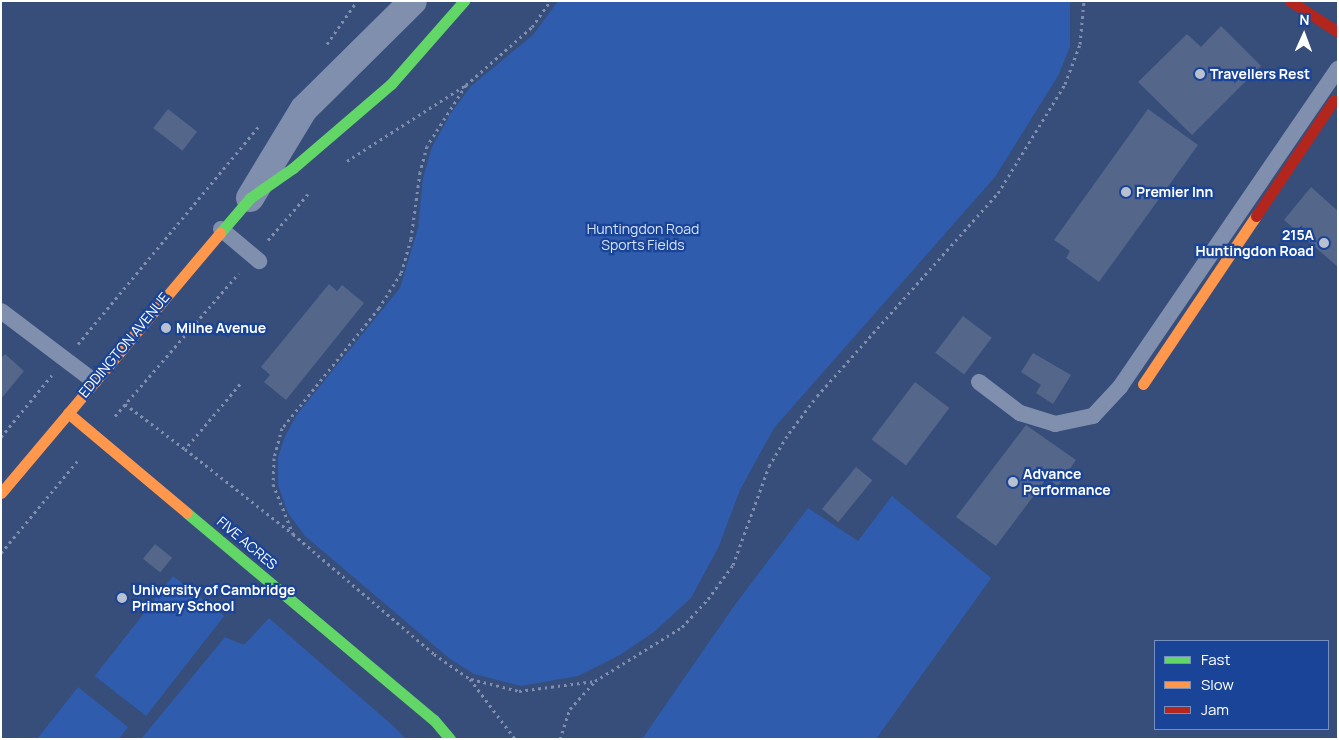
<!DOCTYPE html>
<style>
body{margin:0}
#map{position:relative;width:1339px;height:740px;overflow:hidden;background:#374d7a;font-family:Manrope,sans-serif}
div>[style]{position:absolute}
.green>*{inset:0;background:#2f5cac;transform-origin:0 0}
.building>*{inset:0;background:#546689;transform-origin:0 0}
.path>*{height:3px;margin-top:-1.5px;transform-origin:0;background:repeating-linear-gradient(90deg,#808fad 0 2.5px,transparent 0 6.5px)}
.lane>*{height:16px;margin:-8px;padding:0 8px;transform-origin:8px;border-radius:8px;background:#808fad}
.street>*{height:28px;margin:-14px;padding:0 14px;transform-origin:14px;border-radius:14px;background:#808fad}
.fast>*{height:11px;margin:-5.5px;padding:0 5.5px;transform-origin:5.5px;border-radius:5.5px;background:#63d668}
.slow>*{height:11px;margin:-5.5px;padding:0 5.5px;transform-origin:5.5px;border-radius:5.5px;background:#ff974d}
.jam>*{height:11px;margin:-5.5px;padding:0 5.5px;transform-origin:5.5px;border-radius:5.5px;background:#b3261e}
.dots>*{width:14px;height:14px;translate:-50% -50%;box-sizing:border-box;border:2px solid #1a4497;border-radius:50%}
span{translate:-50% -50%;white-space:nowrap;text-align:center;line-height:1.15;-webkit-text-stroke:4.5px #1a4497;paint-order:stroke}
.poi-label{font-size:14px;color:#fff;font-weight:700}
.left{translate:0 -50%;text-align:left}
.right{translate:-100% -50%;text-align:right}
.park-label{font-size:14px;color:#d5e3fb}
.street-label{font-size:14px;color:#fff}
.frame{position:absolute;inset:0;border:2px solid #fff;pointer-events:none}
.legend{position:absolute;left:1154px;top:640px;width:175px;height:90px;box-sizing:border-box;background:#1a4497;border:1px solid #768fc1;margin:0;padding:6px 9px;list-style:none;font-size:15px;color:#fff}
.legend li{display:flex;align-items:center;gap:10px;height:25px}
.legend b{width:25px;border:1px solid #768fc1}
.north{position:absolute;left:1279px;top:10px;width:50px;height:50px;-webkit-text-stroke:4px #1a4497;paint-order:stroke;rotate:2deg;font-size:14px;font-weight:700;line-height:20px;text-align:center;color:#fff}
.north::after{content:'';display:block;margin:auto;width:18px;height:22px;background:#fff;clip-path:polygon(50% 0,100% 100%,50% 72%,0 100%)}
</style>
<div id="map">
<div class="green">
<i style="clip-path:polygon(558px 1px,1070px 1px,1070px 47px,1058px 76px,995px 177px,774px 428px,740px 490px,719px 546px,691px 598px,654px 632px,620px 655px,578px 676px,521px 686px,474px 674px,450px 659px,305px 536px,288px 513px,278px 485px,278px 457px,285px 436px,298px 413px,400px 288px,418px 228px,423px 178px,432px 147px,451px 113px,471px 86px,533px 35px)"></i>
<i style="clip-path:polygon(892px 496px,991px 578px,876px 739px,642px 739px,734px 606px,808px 508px,858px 541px)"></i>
<i style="left:173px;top:576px;width:65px;height:127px;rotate:38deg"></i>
<i style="clip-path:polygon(269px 618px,391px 724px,406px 739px,141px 739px,225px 637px,244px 645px)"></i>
<i style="clip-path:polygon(78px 687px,128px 727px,119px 739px,37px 739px)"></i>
</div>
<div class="building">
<i style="clip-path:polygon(1221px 26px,1261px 66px,1192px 135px,1138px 82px,1187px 34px,1201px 47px)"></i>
<i style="left:168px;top:109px;width:37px;height:24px;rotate:38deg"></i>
<i style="clip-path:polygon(1148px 109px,1198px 145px,1099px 282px,1066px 258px,1070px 251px,1054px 240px)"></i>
<i style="clip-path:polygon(1311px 187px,1338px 211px,1338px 267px,1284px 220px)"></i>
<i style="clip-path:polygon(329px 284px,337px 291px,342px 285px,364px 303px,286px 400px,264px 382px,270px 375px,261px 367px)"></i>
<i style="left:963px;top:316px;width:36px;height:46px;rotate:37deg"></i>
<i style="clip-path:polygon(1033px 353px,1071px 375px,1053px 404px,1036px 393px,1041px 385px,1021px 372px)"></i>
<i style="clip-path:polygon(5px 354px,24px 371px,1px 399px,1px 358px)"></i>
<i style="left:915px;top:382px;width:43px;height:72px;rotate:37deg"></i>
<i style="clip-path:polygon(1026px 425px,1076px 460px,1058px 486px,1047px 478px,996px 546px,956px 517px)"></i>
<i style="left:856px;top:467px;width:21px;height:54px;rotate:39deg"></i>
<i style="left:155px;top:544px;width:22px;height:19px;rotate:39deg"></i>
</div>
<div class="path">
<i style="left:327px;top:44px;width:52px;rotate:-55.1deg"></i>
<i style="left:466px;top:85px;width:72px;rotate:122.6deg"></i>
<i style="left:427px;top:146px;width:27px;rotate:105deg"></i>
<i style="left:420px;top:172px;width:68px;rotate:97.7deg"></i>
<i style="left:411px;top:239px;width:35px;rotate:106deg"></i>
<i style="left:401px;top:273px;width:41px;rotate:122.2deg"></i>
<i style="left:379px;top:308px;width:154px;rotate:128.9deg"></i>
<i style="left:282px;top:428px;width:31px;rotate:105deg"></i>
<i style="left:274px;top:458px;width:26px;rotate:92deg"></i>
<i style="left:273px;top:484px;width:54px;rotate:68.2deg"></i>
<i style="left:293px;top:534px;width:185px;rotate:40.4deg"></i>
<i style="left:434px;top:654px;width:44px;rotate:34.8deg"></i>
<i style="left:470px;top:679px;width:75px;rotate:53.1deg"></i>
<i style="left:347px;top:161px;width:141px;rotate:-32.6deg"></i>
<i style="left:466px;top:85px;width:88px;rotate:-41.3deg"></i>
<i style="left:532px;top:27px;width:32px;rotate:-55deg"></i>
<i style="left:268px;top:240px;width:61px;rotate:-49deg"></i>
<i style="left:78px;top:344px;width:282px;rotate:-50.3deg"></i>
<i style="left:240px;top:384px;width:85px;rotate:130.2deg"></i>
<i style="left:185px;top:449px;width:137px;rotate:38.2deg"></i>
<i style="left:125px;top:404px;width:75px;rotate:36.9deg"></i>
<i style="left:115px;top:416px;width:189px;rotate:-49.1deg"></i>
<i style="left:1px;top:437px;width:80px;rotate:-50.6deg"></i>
<i style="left:1px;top:553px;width:122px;rotate:-50.3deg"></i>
<i style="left:471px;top:679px;width:49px;rotate:14deg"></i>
<i style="left:519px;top:691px;width:77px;rotate:-7.5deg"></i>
<i style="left:560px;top:739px;width:32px;rotate:-72deg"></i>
<i style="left:570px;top:709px;width:38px;rotate:-48deg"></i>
<i style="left:595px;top:681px;width:102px;rotate:-31.8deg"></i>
<i style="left:682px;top:627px;width:38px;rotate:-47deg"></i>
<i style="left:708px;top:599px;width:42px;rotate:-53.7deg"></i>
<i style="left:733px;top:565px;width:105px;rotate:-70deg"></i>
<i style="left:769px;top:466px;width:39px;rotate:-59deg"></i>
<i style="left:789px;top:433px;width:46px;rotate:-52.9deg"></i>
<i style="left:817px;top:396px;width:272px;rotate:-48.3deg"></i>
<i style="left:998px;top:193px;width:128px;rotate:-58.4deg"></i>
<i style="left:1065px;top:84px;width:43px;rotate:-69.4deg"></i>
<i style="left:1080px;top:44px;width:43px;rotate:-84.7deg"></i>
</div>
<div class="lane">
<i style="left:221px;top:229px;width:50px;rotate:40.1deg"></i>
<i style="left:1px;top:311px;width:116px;rotate:37deg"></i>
<i style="left:979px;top:382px;width:51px;rotate:37.1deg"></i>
<i style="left:1020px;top:413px;width:37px;rotate:17deg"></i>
<i style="left:1055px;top:424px;width:39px;rotate:-12deg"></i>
<i style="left:1093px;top:416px;width:40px;rotate:-47deg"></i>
<i style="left:1120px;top:387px;width:386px;rotate:-55.6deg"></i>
</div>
<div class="street">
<i style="left:250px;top:198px;width:104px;rotate:-58.8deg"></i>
<i style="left:304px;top:109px;width:153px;rotate:-44.7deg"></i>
</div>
<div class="fast">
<i style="left:220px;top:233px;width:46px;rotate:-49.4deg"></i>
<i style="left:250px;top:198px;width:52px;rotate:-34.9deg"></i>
<i style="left:293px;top:168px;width:129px;rotate:-40.6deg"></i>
<i style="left:391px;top:84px;width:111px;rotate:-48.7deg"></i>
<i style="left:187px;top:513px;width:322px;rotate:40deg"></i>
<i style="left:434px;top:720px;width:25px;rotate:50deg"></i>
</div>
<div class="slow">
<i style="left:1143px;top:384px;width:202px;rotate:-56.1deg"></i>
<i style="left:68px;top:413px;width:155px;rotate:40deg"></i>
<i style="left:1px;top:493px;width:340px;rotate:-49.9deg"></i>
</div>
<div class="jam">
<i style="left:1290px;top:1px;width:57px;rotate:32.9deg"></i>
<i style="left:1256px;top:216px;width:140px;rotate:-56.1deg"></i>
</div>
<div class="dots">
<i style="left:1200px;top:74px;background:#b9c1d0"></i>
<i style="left:1126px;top:192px;background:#b9c1d0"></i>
<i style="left:1324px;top:243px;background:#b9c1d0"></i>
<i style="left:166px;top:328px;background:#b9c1d0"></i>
<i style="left:1013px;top:482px;background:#b9c1d0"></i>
<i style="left:122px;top:598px;background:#b9c1d0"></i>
</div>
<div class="poi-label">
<span class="left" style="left:1210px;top:74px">Travellers Rest</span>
<span class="left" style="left:1136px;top:192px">Premier Inn</span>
<span class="right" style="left:1314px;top:243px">215A<br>Huntingdon Road</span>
<span class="left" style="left:176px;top:328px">Milne Avenue</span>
<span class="left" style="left:1023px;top:482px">Advance<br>Performance</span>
<span class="left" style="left:132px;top:598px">University of Cambridge<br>Primary School</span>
</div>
<div class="park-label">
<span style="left:643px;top:237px">Huntingdon Road<br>Sports Fields</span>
</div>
<div class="street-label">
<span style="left:124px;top:345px;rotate:-50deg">EDDINGTON AVENUE</span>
<span style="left:247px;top:543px;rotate:40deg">FIVE ACRES</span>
</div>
<div class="frame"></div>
<ul class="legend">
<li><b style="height:6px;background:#63d668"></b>Fast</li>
<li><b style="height:6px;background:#ff974d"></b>Slow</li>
<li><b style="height:6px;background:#b3261e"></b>Jam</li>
</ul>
<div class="north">N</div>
</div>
